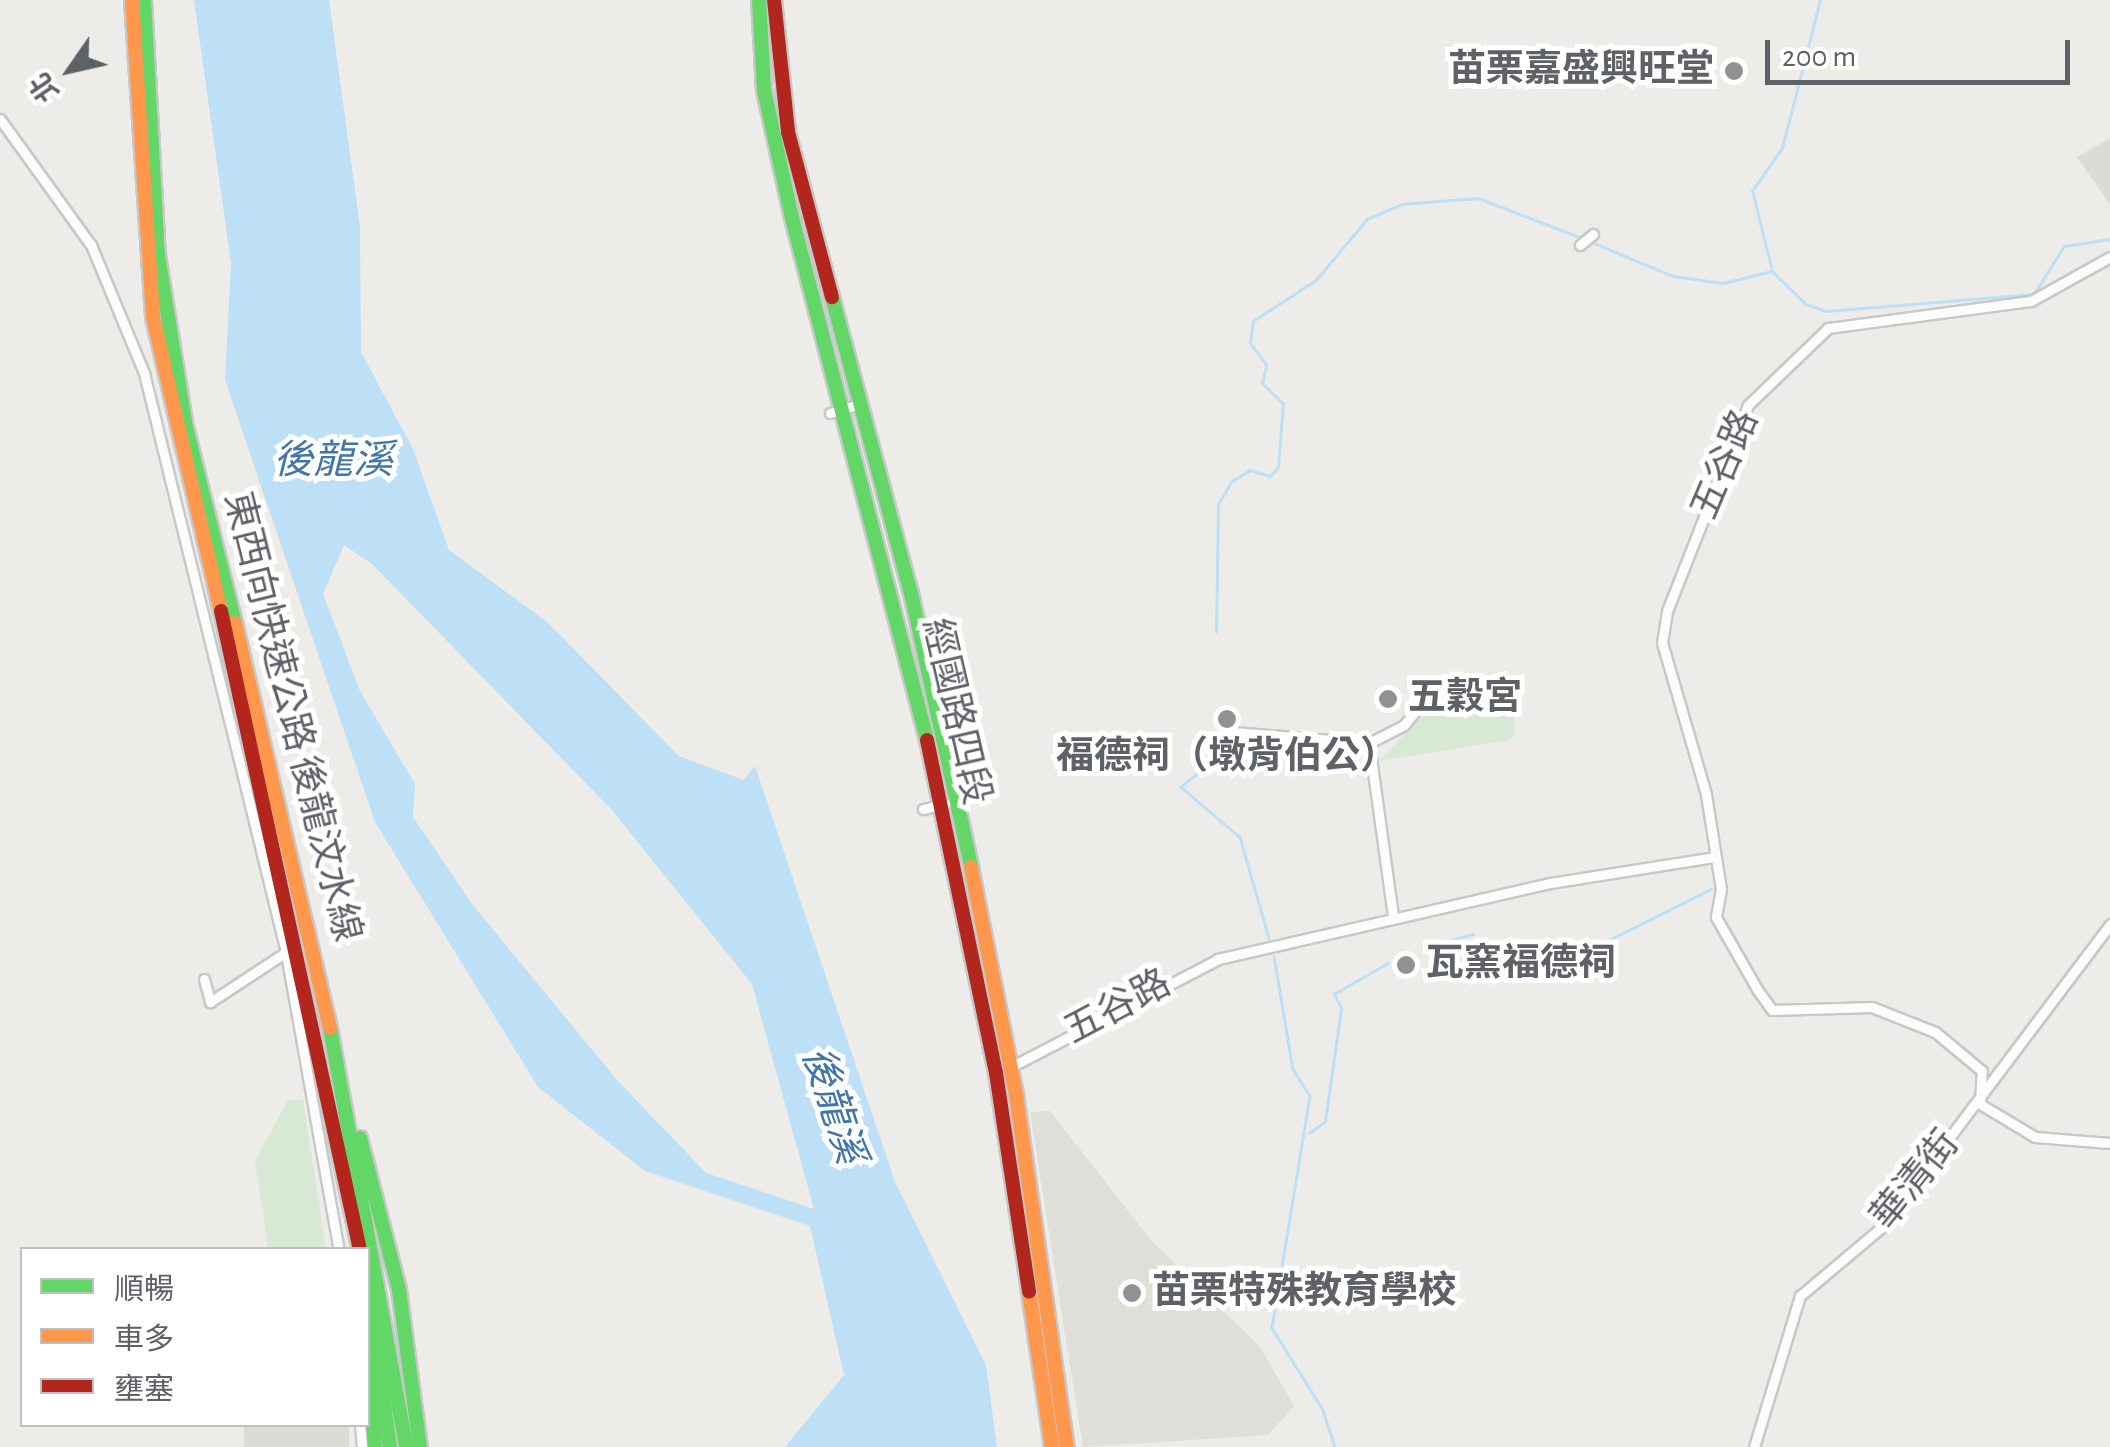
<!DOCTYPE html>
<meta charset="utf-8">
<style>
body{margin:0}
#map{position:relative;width:2110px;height:1447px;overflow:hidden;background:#edece8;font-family:"Alegreya Sans","Noto Sans TC",sans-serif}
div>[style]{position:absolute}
.industrial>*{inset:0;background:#dddbd8;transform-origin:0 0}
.education>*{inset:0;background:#e0ded8}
.green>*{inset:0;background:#d7e9d4}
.water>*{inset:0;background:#bde0f6}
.stream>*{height:2.5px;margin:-1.25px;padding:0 1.25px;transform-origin:1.25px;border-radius:1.25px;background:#bde0f6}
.roads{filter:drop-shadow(2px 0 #c7c8c8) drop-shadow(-2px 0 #c7c8c8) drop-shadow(0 2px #c7c8c8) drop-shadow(0 -2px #c7c8c8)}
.street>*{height:9px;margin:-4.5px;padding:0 4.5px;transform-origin:4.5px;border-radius:4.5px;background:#fcfcfc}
.fast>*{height:14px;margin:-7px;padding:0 7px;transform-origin:7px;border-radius:7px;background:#63d668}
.slow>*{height:14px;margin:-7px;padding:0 7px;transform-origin:7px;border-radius:7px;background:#ff974d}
.jam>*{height:14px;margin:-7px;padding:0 7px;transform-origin:7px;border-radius:7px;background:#b3261e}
.dots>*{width:28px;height:28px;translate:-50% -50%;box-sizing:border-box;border:5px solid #fff;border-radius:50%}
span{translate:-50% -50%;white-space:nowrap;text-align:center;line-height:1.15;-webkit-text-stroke:10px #fff;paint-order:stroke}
.poi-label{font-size:38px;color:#5e6266;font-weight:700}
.right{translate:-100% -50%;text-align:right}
.left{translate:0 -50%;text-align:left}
.street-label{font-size:38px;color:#5e6266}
.water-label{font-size:40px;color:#4276a6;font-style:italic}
.legend{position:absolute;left:20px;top:1247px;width:350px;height:180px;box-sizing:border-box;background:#fff;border:2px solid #bfc0c2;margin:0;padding:12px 18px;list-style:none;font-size:30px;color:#5e6266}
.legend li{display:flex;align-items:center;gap:20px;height:50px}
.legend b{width:50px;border:2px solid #bfc0c2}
.north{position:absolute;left:20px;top:20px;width:100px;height:100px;-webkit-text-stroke:8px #fff;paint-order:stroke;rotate:236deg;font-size:28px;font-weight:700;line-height:40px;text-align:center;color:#5e6266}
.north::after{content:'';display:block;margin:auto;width:35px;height:45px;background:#5e6266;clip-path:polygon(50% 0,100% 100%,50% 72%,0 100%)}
.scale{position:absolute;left:1765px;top:40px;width:305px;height:45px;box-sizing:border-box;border:5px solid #5e6266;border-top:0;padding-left:12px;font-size:30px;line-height:35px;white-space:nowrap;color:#5e6266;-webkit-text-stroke:8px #fff;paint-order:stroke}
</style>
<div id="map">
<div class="industrial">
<i style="clip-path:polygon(2110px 138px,2110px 205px,2077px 157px)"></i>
<i style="left:244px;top:1425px;width:105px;height:22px"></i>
</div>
<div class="education">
<i style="clip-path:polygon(1050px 1111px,1150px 1239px,1260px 1347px,1294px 1406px,1268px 1435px,1083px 1447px,1030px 1112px)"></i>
</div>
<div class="green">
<i style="clip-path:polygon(1512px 693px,1515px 734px,1509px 740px,1379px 761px,1432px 706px)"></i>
<i style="clip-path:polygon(288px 1100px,303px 1100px,326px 1249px,268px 1249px,255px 1161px)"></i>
</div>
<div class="water">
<i style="clip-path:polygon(evenodd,194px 0,329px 0,360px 227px,361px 352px,413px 449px,449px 550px,546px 621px,679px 756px,744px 780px,755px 766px,895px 1182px,986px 1365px,997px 1447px,785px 1447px,844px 1375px,810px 1226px,645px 1171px,538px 1087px,375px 822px,225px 380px,231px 263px,194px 0,344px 545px,372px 564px,611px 809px,752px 984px,814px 1209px,706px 1173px,617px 1080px,472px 904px,413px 817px,415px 784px,360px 691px,323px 594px,344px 545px)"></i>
</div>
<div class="stream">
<i style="left:1589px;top:241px;width:91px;rotate:22.6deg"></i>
<i style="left:1673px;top:276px;width:50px;rotate:8deg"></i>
<i style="left:1723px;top:283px;width:50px;rotate:-13.8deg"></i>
<i style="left:1772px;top:271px;width:47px;rotate:44.1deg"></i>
<i style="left:1806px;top:304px;width:21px;rotate:19deg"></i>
<i style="left:1826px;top:311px;width:209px;rotate:-4.7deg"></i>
<i style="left:2034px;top:294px;width:57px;rotate:-58deg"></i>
<i style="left:2064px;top:246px;width:47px;rotate:-8.7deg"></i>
<i style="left:1772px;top:271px;width:82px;rotate:-104deg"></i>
<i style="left:1752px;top:191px;width:52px;rotate:-55.1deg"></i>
<i style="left:1782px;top:148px;width:153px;rotate:-75.6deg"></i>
<i style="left:1216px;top:632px;width:128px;rotate:-89.1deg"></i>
<i style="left:1218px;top:504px;width:27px;rotate:-59deg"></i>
<i style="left:1232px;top:481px;width:21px;rotate:-31deg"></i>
<i style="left:1250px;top:470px;width:21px;rotate:17deg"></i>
<i style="left:1270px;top:476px;width:12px;rotate:-48deg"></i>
<i style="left:1278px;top:467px;width:63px;rotate:-85.5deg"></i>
<i style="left:1283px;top:404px;width:30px;rotate:-135deg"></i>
<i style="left:1262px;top:383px;width:18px;rotate:-77deg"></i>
<i style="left:1266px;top:365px;width:27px;rotate:-126deg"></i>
<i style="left:1250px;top:343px;width:22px;rotate:-82deg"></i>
<i style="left:1253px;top:321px;width:75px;rotate:-33.1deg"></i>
<i style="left:1316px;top:280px;width:80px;rotate:-50.1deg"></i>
<i style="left:1367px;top:219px;width:38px;rotate:-23deg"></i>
<i style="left:1402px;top:204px;width:76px;rotate:-4.5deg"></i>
<i style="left:1478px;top:198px;width:111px;rotate:21deg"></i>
<i style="left:1234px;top:744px;width:68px;rotate:140.9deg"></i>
<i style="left:1181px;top:787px;width:77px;rotate:40.3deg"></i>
<i style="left:1240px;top:837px;width:105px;rotate:74deg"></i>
<i style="left:1447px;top:941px;width:27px;rotate:-15deg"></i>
<i style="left:1601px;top:944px;width:123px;rotate:-26.6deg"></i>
<i style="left:1274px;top:956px;width:115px;rotate:80.5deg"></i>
<i style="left:1293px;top:1069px;width:32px;rotate:58deg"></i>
<i style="left:1310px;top:1096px;width:235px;rotate:99.3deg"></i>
<i style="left:1272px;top:1328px;width:97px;rotate:58.1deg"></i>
<i style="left:1323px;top:1410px;width:39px;rotate:72deg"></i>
<i style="left:1309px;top:1133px;width:19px;rotate:-35deg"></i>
<i style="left:1325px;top:1122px;width:115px;rotate:-82deg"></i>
<i style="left:1341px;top:1008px;width:16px;rotate:-117deg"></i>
<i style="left:1334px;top:994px;width:62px;rotate:-29.9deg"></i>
</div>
<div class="roads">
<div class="street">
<i style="left:0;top:119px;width:155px;rotate:54.2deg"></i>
<i style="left:91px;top:245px;width:139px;rotate:67.5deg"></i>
<i style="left:144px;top:373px;width:592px;rotate:76.22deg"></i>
<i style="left:285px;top:948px;width:307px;rotate:79.9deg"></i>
<i style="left:1580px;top:245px;width:17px;rotate:-40deg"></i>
<i style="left:830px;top:413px;width:31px;rotate:-17deg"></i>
<i style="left:1233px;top:732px;width:136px;rotate:4.6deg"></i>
<i style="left:1369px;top:743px;width:39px;rotate:-27deg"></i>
<i style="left:1404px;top:725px;width:50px;rotate:-50.6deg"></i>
<i style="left:1369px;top:743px;width:176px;rotate:82.1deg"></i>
<i style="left:923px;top:809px;width:23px;rotate:-13deg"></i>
<i style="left:204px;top:979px;width:24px;rotate:75deg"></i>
<i style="left:210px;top:1002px;width:87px;rotate:-33.3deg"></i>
<i style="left:1009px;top:1068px;width:236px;rotate:-27.5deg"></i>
<i style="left:1218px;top:959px;width:341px;rotate:-12.9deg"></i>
<i style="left:1550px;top:883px;width:166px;rotate:-9deg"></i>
<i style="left:1980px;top:1104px;width:33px;rotate:-87deg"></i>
<i style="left:1982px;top:1071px;width:61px;rotate:-140.3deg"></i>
<i style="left:1935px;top:1032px;width:68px;rotate:-158.4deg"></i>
<i style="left:1872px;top:1007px;width:100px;rotate:178.3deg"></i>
<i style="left:1772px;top:1010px;width:26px;rotate:-126deg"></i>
<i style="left:1757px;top:989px;width:83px;rotate:-119.7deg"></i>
<i style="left:1716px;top:917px;width:28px;rotate:-80deg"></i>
<i style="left:1721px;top:889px;width:96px;rotate:-99deg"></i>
<i style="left:1706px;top:794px;width:157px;rotate:-106.2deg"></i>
<i style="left:1662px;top:643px;width:32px;rotate:-81deg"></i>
<i style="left:1667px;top:611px;width:221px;rotate:-68.5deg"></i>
<i style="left:1748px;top:405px;width:111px;rotate:-43.9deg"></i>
<i style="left:1828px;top:328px;width:205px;rotate:-7.6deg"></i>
<i style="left:2031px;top:301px;width:90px;rotate:-29.1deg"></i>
<i style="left:1980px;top:1104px;width:64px;rotate:31deg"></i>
<i style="left:2035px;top:1137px;width:75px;rotate:4.6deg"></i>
<i style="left:360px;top:1424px;width:23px;rotate:85deg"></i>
<i style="left:1754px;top:1447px;width:158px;rotate:-73.1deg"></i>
<i style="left:1800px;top:1296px;width:107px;rotate:-40.1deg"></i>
<i style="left:1882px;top:1227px;width:379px;rotate:-53deg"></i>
</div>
<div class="fast">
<i style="left:144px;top:0;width:255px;rotate:86.9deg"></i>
<i style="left:158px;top:255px;width:174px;rotate:80.8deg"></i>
<i style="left:186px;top:427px;width:202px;rotate:76deg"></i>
<i style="left:759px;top:0;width:90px;rotate:86.8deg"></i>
<i style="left:764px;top:90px;width:127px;rotate:77.7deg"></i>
<i style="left:791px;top:214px;width:543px;rotate:75.5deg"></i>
<i style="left:832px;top:297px;width:306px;rotate:75.1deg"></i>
<i style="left:911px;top:593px;width:280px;rotate:77.6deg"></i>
<i style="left:330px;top:1028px;width:426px;rotate:79.7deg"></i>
<i style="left:360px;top:1138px;width:157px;rotate:75.6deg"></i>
<i style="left:399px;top:1290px;width:158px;rotate:82.4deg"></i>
<i style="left:368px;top:1291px;width:158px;rotate:82deg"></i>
<i style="left:368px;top:1365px;width:82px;rotate:85.1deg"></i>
</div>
<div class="slow">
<i style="left:132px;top:0;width:318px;rotate:86.2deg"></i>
<i style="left:153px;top:317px;width:302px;rotate:77deg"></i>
<i style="left:235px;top:623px;width:416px;rotate:76.8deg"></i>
<i style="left:971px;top:867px;width:232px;rotate:78.8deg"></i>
<i style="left:1016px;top:1095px;width:356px;rotate:81.8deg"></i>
<i style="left:1029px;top:1292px;width:157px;rotate:81.6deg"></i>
</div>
<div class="jam">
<i style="left:774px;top:0;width:133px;rotate:83.9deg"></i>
<i style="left:788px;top:132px;width:171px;rotate:75.1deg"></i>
<i style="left:221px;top:611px;width:654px;rotate:77.73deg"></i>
<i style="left:927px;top:740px;width:340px;rotate:78.3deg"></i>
<i style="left:996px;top:1073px;width:221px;rotate:81.4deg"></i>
</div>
</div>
<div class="dots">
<i style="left:1734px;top:71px;background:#909294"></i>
<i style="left:1388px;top:699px;background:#909294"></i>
<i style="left:1227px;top:719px;background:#909294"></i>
<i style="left:1406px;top:965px;background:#909294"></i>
<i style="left:1132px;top:1293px;background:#909294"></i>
</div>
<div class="poi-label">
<span class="right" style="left:1714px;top:71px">苗栗嘉盛興旺堂</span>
<span class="left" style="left:1408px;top:699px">五穀宮</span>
<span style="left:1227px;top:758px">福德祠（墩背伯公）</span>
<span class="left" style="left:1426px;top:965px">瓦窯福德祠</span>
<span class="left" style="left:1152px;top:1293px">苗栗特殊教育學校</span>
</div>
<div class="street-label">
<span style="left:1726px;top:465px;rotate:-67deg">五谷路</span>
<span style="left:955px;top:712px;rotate:77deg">經國路四段</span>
<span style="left:291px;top:717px;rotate:76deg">東西向快速公路 後龍汶水線</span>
<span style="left:1118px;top:1008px;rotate:-28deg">五谷路</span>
<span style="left:1916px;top:1181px;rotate:-51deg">華清街</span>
</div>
<div class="water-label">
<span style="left:333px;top:461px">後龍溪</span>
<span style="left:833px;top:1105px;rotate:72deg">後龍溪</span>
</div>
<ul class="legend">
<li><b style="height:12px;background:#63d668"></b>順暢</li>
<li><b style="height:12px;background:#ff974d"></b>車多</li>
<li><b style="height:12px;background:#b3261e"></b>壅塞</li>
</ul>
<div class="north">北</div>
<div class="scale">200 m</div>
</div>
